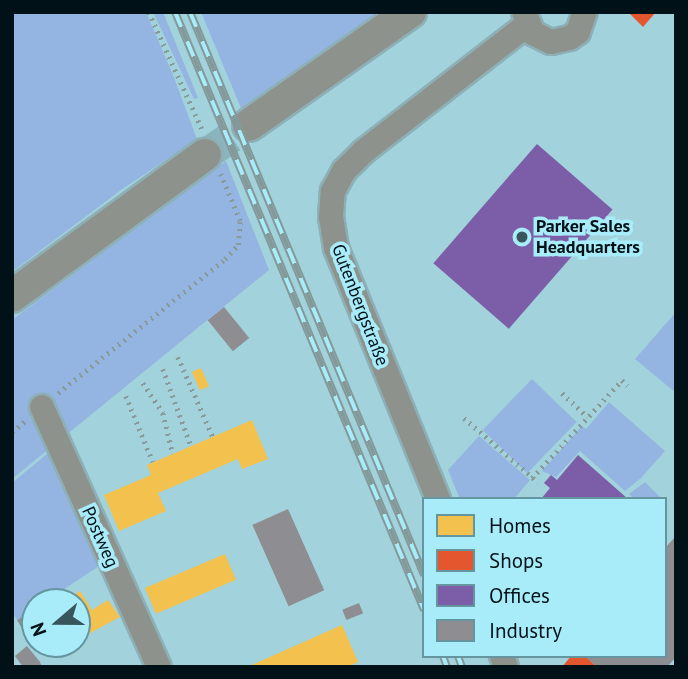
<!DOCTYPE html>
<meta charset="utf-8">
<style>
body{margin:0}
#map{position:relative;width:688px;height:679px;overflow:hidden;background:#a2d2db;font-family:"PT Sans",sans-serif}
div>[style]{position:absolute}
.green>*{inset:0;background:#94b5e2;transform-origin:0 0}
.homes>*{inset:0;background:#f2c14e;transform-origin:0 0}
.shops>*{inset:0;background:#e4572e}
.offices>*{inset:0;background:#7b5ea7;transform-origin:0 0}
.industry>*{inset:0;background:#8d8d92;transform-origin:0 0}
.tertiary-tunnel>*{height:32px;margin-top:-16px;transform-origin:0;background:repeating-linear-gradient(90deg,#8ab5be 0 32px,transparent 0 48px)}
.path>*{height:4.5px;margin-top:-2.25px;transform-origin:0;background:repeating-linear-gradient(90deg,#889a9a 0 2px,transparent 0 7px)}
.roads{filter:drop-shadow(2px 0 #8db0b7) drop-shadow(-2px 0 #8db0b7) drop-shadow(0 2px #8db0b7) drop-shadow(0 -2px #8db0b7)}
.minor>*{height:24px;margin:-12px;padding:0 12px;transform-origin:12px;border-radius:12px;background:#8e928c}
.tertiary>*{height:32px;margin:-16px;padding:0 16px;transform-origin:16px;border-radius:16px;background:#8e928c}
.rail>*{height:8px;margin-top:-4px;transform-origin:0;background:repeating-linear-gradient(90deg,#a8ecfa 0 16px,#83999a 0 32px);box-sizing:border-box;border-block:2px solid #83999a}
.dots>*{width:19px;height:19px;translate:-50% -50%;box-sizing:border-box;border:4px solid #a8ecfa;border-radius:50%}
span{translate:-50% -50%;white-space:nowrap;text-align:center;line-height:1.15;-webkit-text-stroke:7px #a8ecfa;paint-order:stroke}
.poi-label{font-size:18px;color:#001217;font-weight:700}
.left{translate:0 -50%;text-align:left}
.street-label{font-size:18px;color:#001217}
.frame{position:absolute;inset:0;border:14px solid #001217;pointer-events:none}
.legend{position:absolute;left:422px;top:497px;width:245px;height:161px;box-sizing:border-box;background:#a8ecfa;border:2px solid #65959f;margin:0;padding:9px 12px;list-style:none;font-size:21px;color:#001217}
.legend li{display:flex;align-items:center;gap:14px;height:35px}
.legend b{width:35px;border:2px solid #65959f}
.north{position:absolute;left:21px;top:588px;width:70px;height:70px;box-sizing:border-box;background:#a8ecfa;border:2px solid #65959f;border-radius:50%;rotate:250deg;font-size:19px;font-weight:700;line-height:28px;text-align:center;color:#001217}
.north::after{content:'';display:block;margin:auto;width:24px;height:32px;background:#39555c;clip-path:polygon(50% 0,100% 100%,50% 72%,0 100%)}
</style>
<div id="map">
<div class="green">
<i style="clip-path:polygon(12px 12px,146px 12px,173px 75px,197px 139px,121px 190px,12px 272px)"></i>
<i style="clip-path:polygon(153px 12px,163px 12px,198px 98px,194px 99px)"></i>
<i style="clip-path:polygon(201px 12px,393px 12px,300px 75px,295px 71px,241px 108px)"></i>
<i style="clip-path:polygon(226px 161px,269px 270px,12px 479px,12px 320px)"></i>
<i style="clip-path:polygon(676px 312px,676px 393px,635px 359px)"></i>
<i style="left:532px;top:379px;width:62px;height:71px;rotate:44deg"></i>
<i style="clip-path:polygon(609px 402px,665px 451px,641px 478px,625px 491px,580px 451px,556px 477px,542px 471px,582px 426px,586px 429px)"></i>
<i style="clip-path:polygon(479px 436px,530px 480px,514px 499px,460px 499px,448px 470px)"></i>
<i style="clip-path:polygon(53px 449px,99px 566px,45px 602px,35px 602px,35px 609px,17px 620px,12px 611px,12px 483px)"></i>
<i style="clip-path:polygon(645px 482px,662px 499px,634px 499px,629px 494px)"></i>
</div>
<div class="homes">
<i style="left:201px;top:368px;width:20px;height:10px;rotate:66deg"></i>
<i style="clip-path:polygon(252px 420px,268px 459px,242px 469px,238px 459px,158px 493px,166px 511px,119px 531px,104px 495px,151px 475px,147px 465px)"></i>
<i style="left:225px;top:554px;width:28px;height:87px;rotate:67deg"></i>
<i style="clip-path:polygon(80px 591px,92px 610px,108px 600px,120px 617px,77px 640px,77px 602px,63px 602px)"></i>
<i style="clip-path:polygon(342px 625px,358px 662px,347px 667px,247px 667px)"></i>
<i style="clip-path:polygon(51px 644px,70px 644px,56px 653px)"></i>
</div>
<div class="shops">
<i style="clip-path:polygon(628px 12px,656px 12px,643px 27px)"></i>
<i style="clip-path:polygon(571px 656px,585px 656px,597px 667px,562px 667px)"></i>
</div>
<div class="offices">
<i style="left:537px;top:144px;width:100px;height:158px;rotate:41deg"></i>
<i style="clip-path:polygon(578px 455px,628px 499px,541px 499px,550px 488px,544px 483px,551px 475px,557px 480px)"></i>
</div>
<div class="industry">
<i style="left:224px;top:307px;width:40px;height:21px;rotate:51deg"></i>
<i style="left:288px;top:509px;width:89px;height:39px;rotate:66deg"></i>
<i style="clip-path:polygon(676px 536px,676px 657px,667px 667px,597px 667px,585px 656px,665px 656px,665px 548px)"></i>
<i style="left:359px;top:603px;width:11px;height:18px;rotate:68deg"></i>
<i style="clip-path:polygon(34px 610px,35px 622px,23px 630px,17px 620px)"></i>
<i style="clip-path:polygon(27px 646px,40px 662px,42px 667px,23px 667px,15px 656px)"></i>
</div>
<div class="tertiary-tunnel">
<i style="left:205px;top:155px;width:53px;rotate:-34.3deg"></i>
</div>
<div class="path">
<i style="left:149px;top:12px;width:128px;rotate:65.6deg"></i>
<i style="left:178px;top:357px;width:87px;rotate:66.4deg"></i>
<i style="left:163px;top:369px;width:82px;rotate:70deg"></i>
<i style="left:143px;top:383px;width:36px;rotate:56deg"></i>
<i style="left:163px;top:413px;width:42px;rotate:76.3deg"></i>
<i style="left:58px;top:393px;width:214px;rotate:-38.7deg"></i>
<i style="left:225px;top:259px;width:19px;rotate:-47deg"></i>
<i style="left:238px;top:245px;width:24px;rotate:-85deg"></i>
<i style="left:240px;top:221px;width:52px;rotate:-112.6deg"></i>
<i style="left:562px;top:393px;width:35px;rotate:43deg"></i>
<i style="left:126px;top:396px;width:71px;rotate:67.8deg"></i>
<i style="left:464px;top:418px;width:98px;rotate:40.9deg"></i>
<i style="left:12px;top:432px;width:17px;rotate:-40deg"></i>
<i style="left:532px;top:478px;width:133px;rotate:-47.4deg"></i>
<i style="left:622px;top:380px;width:8px;rotate:45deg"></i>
</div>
<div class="roads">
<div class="minor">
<i style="left:524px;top:12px;width:23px;rotate:67deg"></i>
<i style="left:533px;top:33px;width:20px;rotate:27deg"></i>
<i style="left:551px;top:42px;width:19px;rotate:-12deg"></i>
<i style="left:570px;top:38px;width:10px;rotate:-37deg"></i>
<i style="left:578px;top:32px;width:21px;rotate:-71deg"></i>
<i style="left:42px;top:407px;width:285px;rotate:65.8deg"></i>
<i style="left:438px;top:499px;width:271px;rotate:-112.1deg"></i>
<i style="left:336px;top:248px;width:31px;rotate:-99deg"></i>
<i style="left:331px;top:217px;width:26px;rotate:-86deg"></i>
<i style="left:333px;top:191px;width:23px;rotate:-61deg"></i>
<i style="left:344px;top:171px;width:27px;rotate:-45deg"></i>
<i style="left:363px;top:152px;width:207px;rotate:-37.8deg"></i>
<i style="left:502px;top:656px;width:12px;rotate:70deg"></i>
</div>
<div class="tertiary">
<i style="left:249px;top:125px;width:197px;rotate:-35.1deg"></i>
<i style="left:12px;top:296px;width:239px;rotate:-36.2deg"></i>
</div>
</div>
<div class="rail">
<i style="left:175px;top:12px;width:648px;rotate:67.39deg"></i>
<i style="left:190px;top:12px;width:610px;rotate:67.43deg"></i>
<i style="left:443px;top:656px;width:12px;rotate:70deg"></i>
<i style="left:458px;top:656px;width:12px;rotate:70deg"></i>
</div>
<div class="dots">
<i style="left:522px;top:237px;background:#39555c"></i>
</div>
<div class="poi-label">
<span class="left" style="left:536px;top:237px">Parker Sales<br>Headquarters</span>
</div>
<div class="street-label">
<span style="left:360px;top:305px;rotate:69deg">Gutenbergstraße</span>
<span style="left:100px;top:537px;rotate:66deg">Postweg</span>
</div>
<div class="frame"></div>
<ul class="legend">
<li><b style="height:19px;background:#f2c14e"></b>Homes</li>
<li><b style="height:19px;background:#e4572e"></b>Shops</li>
<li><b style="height:19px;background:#7b5ea7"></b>Offices</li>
<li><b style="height:19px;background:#8d8d92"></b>Industry</li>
</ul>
<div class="north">N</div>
</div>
